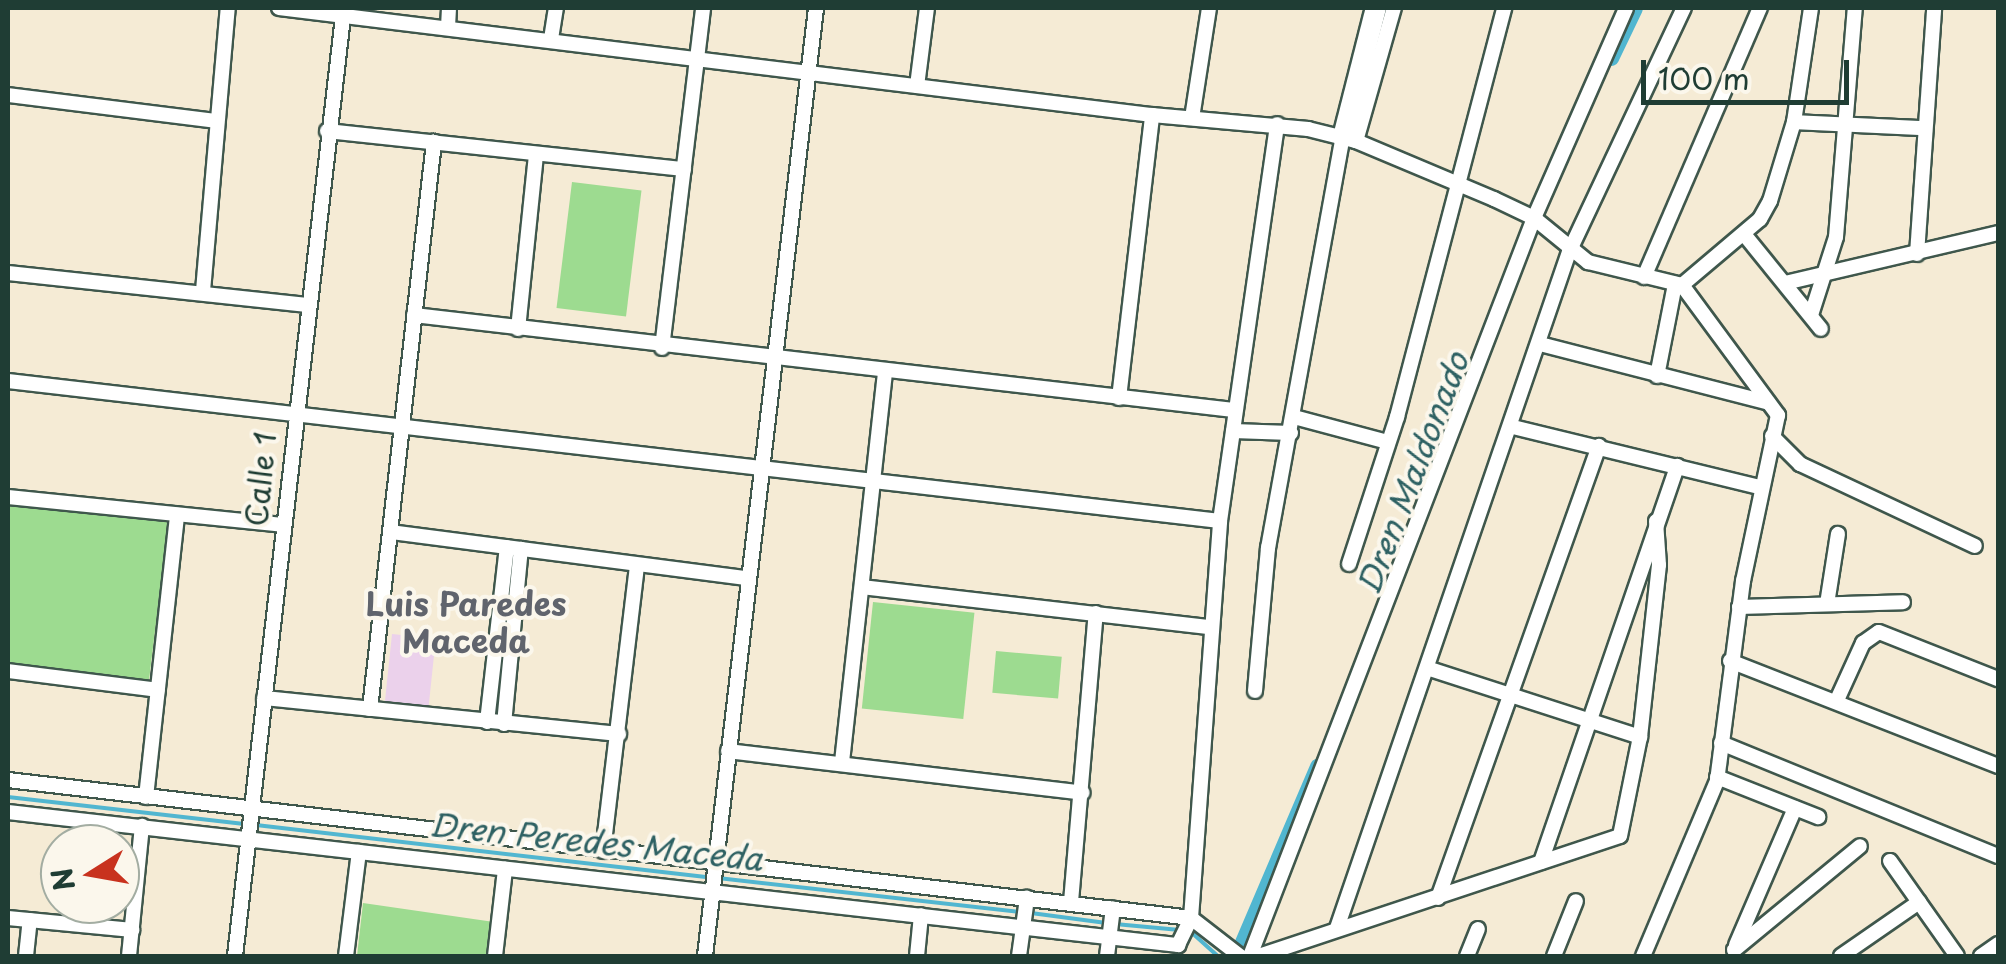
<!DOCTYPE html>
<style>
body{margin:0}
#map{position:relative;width:2006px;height:964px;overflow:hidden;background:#f5ebd5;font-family:"Playpen Sans",sans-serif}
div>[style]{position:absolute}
.built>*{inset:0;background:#ebd1eb;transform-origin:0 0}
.green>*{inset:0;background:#9ddb90;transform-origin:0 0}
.stream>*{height:4px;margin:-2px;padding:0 2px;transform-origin:2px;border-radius:2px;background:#51b6d0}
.canal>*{height:15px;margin:-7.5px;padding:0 7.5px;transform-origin:7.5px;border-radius:7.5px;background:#51b6d0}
.roads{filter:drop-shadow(2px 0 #3f574c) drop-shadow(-2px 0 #3f574c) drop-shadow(0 2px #3f574c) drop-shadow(0 -2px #3f574c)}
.street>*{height:14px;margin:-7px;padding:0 7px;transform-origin:7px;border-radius:7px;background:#fff}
.secondary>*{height:20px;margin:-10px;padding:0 10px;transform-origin:10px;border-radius:10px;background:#fff}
span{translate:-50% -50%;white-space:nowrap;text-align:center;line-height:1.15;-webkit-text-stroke:8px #fbf7ec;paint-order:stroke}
.street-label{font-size:30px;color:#1f3d34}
.water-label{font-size:32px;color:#2e6163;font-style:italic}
.neighbourhood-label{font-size:32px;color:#60646d;font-weight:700}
.frame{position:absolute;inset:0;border:10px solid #1f3d34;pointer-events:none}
.north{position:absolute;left:40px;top:824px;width:100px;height:100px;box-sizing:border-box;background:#fbf7ec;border:2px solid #a3ada2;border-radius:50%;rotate:259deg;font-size:28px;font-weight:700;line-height:40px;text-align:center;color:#1f3d34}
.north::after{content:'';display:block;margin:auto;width:35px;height:45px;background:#c8321e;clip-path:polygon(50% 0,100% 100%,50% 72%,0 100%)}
.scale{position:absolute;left:1641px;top:60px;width:208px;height:45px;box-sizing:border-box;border:5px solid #1f3d34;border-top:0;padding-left:12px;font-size:30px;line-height:35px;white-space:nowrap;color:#1f3d34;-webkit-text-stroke:8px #fbf7ec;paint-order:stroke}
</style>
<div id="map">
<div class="built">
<i style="left:392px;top:634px;width:44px;height:68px;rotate:6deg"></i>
</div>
<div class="green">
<i style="left:572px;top:182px;width:70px;height:127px;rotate:7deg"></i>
<i style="left:8px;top:499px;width:162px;height:169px;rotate:7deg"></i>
<i style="left:873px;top:602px;width:102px;height:107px;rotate:6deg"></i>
<i style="left:996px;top:651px;width:66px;height:42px;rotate:5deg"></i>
<i style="clip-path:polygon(363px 903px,494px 922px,489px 956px,357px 956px)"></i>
</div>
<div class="stream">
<i style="left:8px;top:797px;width:240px;rotate:6.5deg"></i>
<i style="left:256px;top:825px;width:455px;rotate:6.6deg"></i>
<i style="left:718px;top:878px;width:305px;rotate:6.4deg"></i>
<i style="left:1031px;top:913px;width:76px;rotate:7.6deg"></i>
<i style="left:1115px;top:924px;width:65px;rotate:5.3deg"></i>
<i style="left:1190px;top:931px;width:38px;rotate:42deg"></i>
</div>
<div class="canal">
<i style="left:1611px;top:58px;width:55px;rotate:-64.4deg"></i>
<i style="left:1236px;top:956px;width:207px;rotate:-66.9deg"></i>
</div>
<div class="roads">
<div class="street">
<i style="left:279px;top:8px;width:880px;rotate:6.99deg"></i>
<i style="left:1152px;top:115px;width:157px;rotate:5.1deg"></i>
<i style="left:1308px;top:129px;width:49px;rotate:14deg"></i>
<i style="left:1356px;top:141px;width:150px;rotate:22.8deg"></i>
<i style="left:1494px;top:199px;width:44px;rotate:25.4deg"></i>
<i style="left:1534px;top:218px;width:70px;rotate:39.2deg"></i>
<i style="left:1588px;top:262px;width:97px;rotate:13.7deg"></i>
<i style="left:1682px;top:285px;width:162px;rotate:53.6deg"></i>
<i style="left:1778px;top:415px;width:170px;rotate:101.9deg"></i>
<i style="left:1743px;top:581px;width:202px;rotate:97.4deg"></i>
<i style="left:1717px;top:781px;width:190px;rotate:112.9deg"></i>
<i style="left:448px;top:27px;width:19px;rotate:-87deg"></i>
<i style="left:551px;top:39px;width:31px;rotate:-81deg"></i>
<i style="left:917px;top:86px;width:79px;rotate:-82.7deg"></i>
<i style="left:8px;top:95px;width:210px;rotate:7.1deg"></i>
<i style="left:1192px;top:118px;width:111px;rotate:-81.2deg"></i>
<i style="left:1794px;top:122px;width:129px;rotate:2.7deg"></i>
<i style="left:327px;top:131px;width:359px;rotate:6.1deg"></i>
<i style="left:1356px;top:141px;width:138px;rotate:-74.1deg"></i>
<i style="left:1744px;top:234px;width:122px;rotate:51deg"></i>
<i style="left:1917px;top:254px;width:247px;rotate:-86deg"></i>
<i style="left:8px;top:273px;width:301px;rotate:6.1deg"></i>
<i style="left:1644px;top:277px;width:293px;rotate:-66.7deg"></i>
<i style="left:1785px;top:283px;width:219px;rotate:-13.2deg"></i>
<i style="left:1682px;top:285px;width:102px;rotate:-40.2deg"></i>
<i style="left:1760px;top:219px;width:21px;rotate:-61deg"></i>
<i style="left:1770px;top:201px;width:83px;rotate:-73.1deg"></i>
<i style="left:1794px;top:122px;width:115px;rotate:-81.5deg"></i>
<i style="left:203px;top:291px;width:284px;rotate:-85deg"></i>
<i style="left:414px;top:315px;width:825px;rotate:6.61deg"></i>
<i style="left:1811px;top:315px;width:82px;rotate:-72.2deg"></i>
<i style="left:1836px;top:237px;width:230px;rotate:-85.3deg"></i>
<i style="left:518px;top:329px;width:176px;rotate:-84.1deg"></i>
<i style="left:1540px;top:344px;width:236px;rotate:14.4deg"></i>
<i style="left:662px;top:348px;width:342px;rotate:-83.1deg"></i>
<i style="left:1657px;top:376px;width:94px;rotate:-78.9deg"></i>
<i style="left:8px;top:381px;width:1220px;rotate:6.59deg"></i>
<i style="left:1119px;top:398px;width:285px;rotate:-83.3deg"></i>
<i style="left:1294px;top:417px;width:96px;rotate:15deg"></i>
<i style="left:1513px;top:427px;width:254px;rotate:13.7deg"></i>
<i style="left:1233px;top:431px;width:58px;rotate:2deg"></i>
<i style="left:1772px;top:436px;width:40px;rotate:45deg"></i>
<i style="left:1800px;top:464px;width:193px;rotate:25.1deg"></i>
<i style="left:8px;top:497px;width:276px;rotate:5.8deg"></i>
<i style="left:391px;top:532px;width:359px;rotate:7.4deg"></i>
<i style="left:1349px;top:564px;width:155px;rotate:-71.9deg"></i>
<i style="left:1397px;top:417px;width:423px;rotate:-75.3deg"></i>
<i style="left:862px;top:587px;width:350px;rotate:6.6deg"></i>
<i style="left:1827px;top:604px;width:71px;rotate:-81.1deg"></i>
<i style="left:1739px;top:607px;width:164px;rotate:-1.7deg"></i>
<i style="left:1730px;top:661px;width:288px;rotate:21.4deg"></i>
<i style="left:1430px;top:669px;width:221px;rotate:17.9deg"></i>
<i style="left:8px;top:671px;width:151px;rotate:7.2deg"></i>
<i style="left:1255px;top:691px;width:144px;rotate:-84.8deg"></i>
<i style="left:1268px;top:548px;width:418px;rotate:-79.7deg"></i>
<i style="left:264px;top:698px;width:357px;rotate:5.8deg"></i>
<i style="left:1837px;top:700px;width:63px;rotate:-65.5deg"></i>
<i style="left:1863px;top:643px;width:19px;rotate:-35deg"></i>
<i style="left:1879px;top:632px;width:128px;rotate:21.6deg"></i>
<i style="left:370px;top:709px;width:571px;rotate:-83.56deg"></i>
<i style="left:487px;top:722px;width:176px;rotate:-83.5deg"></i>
<i style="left:504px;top:724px;width:176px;rotate:-84.5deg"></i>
<i style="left:1721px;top:743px;width:299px;rotate:22.2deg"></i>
<i style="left:728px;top:751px;width:357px;rotate:6.7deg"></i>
<i style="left:842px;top:762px;width:394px;rotate:-83.7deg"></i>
<i style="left:1717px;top:777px;width:109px;rotate:21.6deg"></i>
<i style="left:8px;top:780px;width:1191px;rotate:6.65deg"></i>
<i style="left:146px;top:797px;width:284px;rotate:-83.7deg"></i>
<i style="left:8px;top:812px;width:1178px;rotate:6.49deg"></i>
<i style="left:1178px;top:945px;width:30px;rotate:-64deg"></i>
<i style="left:1191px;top:918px;width:398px;rotate:-85.8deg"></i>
<i style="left:1220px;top:521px;width:401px;rotate:-81.8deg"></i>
<i style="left:603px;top:851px;width:288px;rotate:-83.2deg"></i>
<i style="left:1890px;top:861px;width:116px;rotate:54.8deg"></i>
<i style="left:1541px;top:862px;width:419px;rotate:-71deg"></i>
<i style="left:1438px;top:898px;width:480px;rotate:-70.4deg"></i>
<i style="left:1071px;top:902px;width:290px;rotate:-85.1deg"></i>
<i style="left:8px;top:918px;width:125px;rotate:5.5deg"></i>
<i style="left:1191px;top:918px;width:62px;rotate:37.8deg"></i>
<i style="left:1337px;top:928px;width:715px;rotate:-71.06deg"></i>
<i style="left:1569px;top:252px;width:270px;rotate:-64.8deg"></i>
<i style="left:1736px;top:945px;width:149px;rotate:-66.7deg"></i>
<i style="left:1734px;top:950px;width:163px;rotate:-39.5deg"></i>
<i style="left:26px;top:956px;width:36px;rotate:-84deg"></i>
<i style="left:129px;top:956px;width:131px;rotate:-84.3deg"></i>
<i style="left:235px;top:956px;width:954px;rotate:-83.44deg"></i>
<i style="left:346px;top:956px;width:105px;rotate:-82.9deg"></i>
<i style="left:495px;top:956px;width:88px;rotate:-83.4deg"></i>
<i style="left:705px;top:956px;width:954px;rotate:-83.32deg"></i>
<i style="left:917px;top:956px;width:41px;rotate:-84.4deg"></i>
<i style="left:1019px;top:956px;width:59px;rotate:-82.1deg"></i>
<i style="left:1107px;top:956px;width:48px;rotate:-82.9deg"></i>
<i style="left:1250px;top:956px;width:791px;rotate:-68.95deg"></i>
<i style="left:1534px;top:218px;width:229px;rotate:-66.3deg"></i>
<i style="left:1259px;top:956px;width:380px;rotate:-18.4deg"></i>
<i style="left:1620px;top:836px;width:101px;rotate:-78.6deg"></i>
<i style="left:1640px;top:737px;width:173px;rotate:-83.7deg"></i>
<i style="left:1659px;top:565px;width:44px;rotate:-93.9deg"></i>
<i style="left:1467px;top:956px;width:29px;rotate:-68deg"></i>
<i style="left:1554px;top:956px;width:59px;rotate:-68.2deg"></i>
<i style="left:1841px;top:956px;width:95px;rotate:-34.7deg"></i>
<i style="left:1981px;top:956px;width:21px;rotate:-35deg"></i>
</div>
<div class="secondary">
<i style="left:1343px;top:137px;width:133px;rotate:-75.7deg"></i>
</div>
</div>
<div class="street-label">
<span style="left:260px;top:479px;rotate:-84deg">Calle 1</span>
</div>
<div class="water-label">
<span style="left:1412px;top:473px;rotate:-69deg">Dren Maldonado</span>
<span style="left:596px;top:841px;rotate:6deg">Dren Peredes Maceda</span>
</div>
<div class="neighbourhood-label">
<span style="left:466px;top:622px">Luis Paredes<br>Maceda</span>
</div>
<div class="frame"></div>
<div class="north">N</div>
<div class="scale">100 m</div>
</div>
